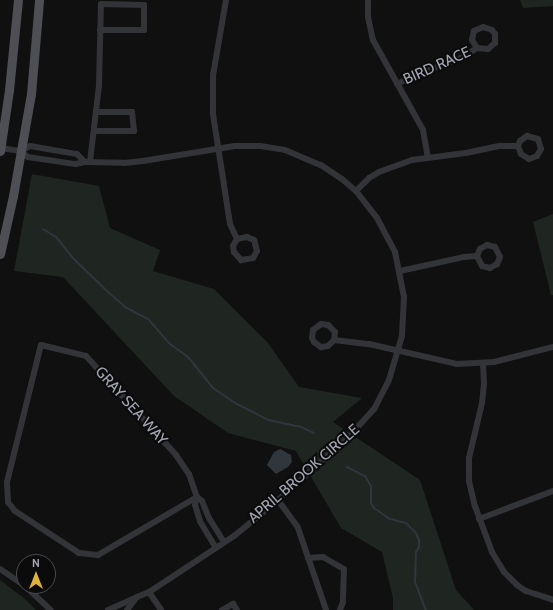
<!DOCTYPE html>
<style>
body{margin:0}
#map{position:relative;width:553px;height:610px;overflow:hidden;background:#101011;font-family:Cabin,sans-serif}
div>[style]{position:absolute}
.green>*{inset:0;background:#1f2520}
.water>*{inset:0;background:#2f363c}
.stream>*{height:2px;margin:-1px;padding:0 1px;transform-origin:1px;border-radius:1px;background:#2f363c}
.street>*{height:6px;margin:-3px;padding:0 3px;transform-origin:3px;border-radius:3px;background:#333438}
.primary>*{height:9px;margin:-4.5px;padding:0 4.5px;transform-origin:4.5px;border-radius:4.5px;background:#4e4f54}
span{translate:-50% -50%;white-space:nowrap;text-align:center;line-height:1.15;-webkit-text-stroke:4px #0b0b0c;paint-order:stroke}
.street-label{font-size:15px;color:#a3a6b1}
.north{position:absolute;left:16px;top:554px;width:40px;height:40px;box-sizing:border-box;background:#0b0b0c;border:1px solid #48494e;border-radius:50%;rotate:0deg;font-size:11px;font-weight:700;line-height:16px;text-align:center;color:#a3a6b1}
.north::after{content:'';display:block;margin:auto;width:14px;height:18px;background:#deb23b;clip-path:polygon(50% 0,100% 100%,50% 72%,0 100%)}
</style>
<div id="map">
<div class="green">
<i style="clip-path:polygon(520px 0,553px 0,553px 6px,523px 8px)"></i>
<i style="clip-path:polygon(32px 174px,99px 186px,110px 228px,160px 250px,153px 271px,214px 289px,268px 343px,299px 387px,362px 398px,333px 422px,420px 480px,456px 590px,474px 610px,393px 610px,393px 598px,382px 552px,341px 528px,296px 451px,228px 433px,174px 396px,63px 277px,14px 271px)"></i>
<i style="clip-path:polygon(553px 214px,553px 295px,551px 295px,533px 222px)"></i>
<i style="clip-path:polygon(0 580px,25px 599px,36px 610px,0 610px)"></i>
</div>
<div class="water">
<i style="clip-path:polygon(280px 449px,291px 455px,292px 462px,288px 467px,276px 474px,267px 465px,274px 452px)"></i>
</div>
<div class="stream">
<i style="left:43px;top:229px;width:15px;rotate:32deg"></i>
<i style="left:56px;top:237px;width:28px;rotate:51deg"></i>
<i style="left:74px;top:259px;width:47px;rotate:44.1deg"></i>
<i style="left:108px;top:292px;width:23px;rotate:41deg"></i>
<i style="left:125px;top:307px;width:27px;rotate:28deg"></i>
<i style="left:149px;top:320px;width:32px;rotate:49deg"></i>
<i style="left:170px;top:344px;width:22px;rotate:36deg"></i>
<i style="left:188px;top:357px;width:40px;rotate:51deg"></i>
<i style="left:213px;top:388px;width:29px;rotate:34deg"></i>
<i style="left:237px;top:404px;width:35px;rotate:27deg"></i>
<i style="left:268px;top:420px;width:34px;rotate:12deg"></i>
<i style="left:301px;top:427px;width:14px;rotate:25deg"></i>
<i style="left:347px;top:467px;width:20px;rotate:27deg"></i>
<i style="left:365px;top:476px;width:12px;rotate:59deg"></i>
<i style="left:371px;top:486px;width:17px;rotate:90deg"></i>
<i style="left:371px;top:503px;width:6px;rotate:59deg"></i>
<i style="left:374px;top:508px;width:19px;rotate:35deg"></i>
<i style="left:390px;top:519px;width:16px;rotate:14deg"></i>
<i style="left:406px;top:523px;width:14px;rotate:45deg"></i>
<i style="left:416px;top:533px;width:8px;rotate:67deg"></i>
<i style="left:419px;top:540px;width:7px;rotate:90deg"></i>
<i style="left:419px;top:547px;width:6px;rotate:121deg"></i>
<i style="left:416px;top:552px;width:30px;rotate:92deg"></i>
<i style="left:415px;top:582px;width:30px;rotate:69deg"></i>
</div>
<div class="street">
<i style="left:226px;top:0;width:76px;rotate:99.8deg"></i>
<i style="left:213px;top:75px;width:39px;rotate:90deg"></i>
<i style="left:213px;top:114px;width:111px;rotate:81.2deg"></i>
<i style="left:230px;top:224px;width:17px;rotate:65deg"></i>
<i style="left:237px;top:239px;width:8px;rotate:120deg"></i>
<i style="left:233px;top:246px;width:6px;rotate:81deg"></i>
<i style="left:234px;top:252px;width:11px;rotate:49deg"></i>
<i style="left:241px;top:260px;width:12px;rotate:-9deg"></i>
<i style="left:253px;top:258px;width:8px;rotate:-60deg"></i>
<i style="left:257px;top:251px;width:11px;rotate:-105deg"></i>
<i style="left:254px;top:240px;width:8px;rotate:-157deg"></i>
<i style="left:247px;top:237px;width:10px;rotate:169deg"></i>
<i style="left:368px;top:0;width:17px;rotate:90deg"></i>
<i style="left:368px;top:17px;width:24px;rotate:78deg"></i>
<i style="left:373px;top:40px;width:103px;rotate:60.9deg"></i>
<i style="left:423px;top:130px;width:28px;rotate:80deg"></i>
<i style="left:397px;top:84px;width:26px;rotate:-25deg"></i>
<i style="left:421px;top:73px;width:45px;rotate:-20.9deg"></i>
<i style="left:463px;top:57px;width:17px;rotate:-33deg"></i>
<i style="left:477px;top:48px;width:11px;rotate:5deg"></i>
<i style="left:488px;top:49px;width:9px;rotate:-41deg"></i>
<i style="left:495px;top:43px;width:9px;rotate:-90deg"></i>
<i style="left:495px;top:34px;width:5px;rotate:-127deg"></i>
<i style="left:492px;top:30px;width:9px;rotate:-162deg"></i>
<i style="left:483px;top:27px;width:10px;rotate:156deg"></i>
<i style="left:474px;top:31px;width:9px;rotate:103deg"></i>
<i style="left:472px;top:40px;width:9px;rotate:58deg"></i>
<i style="left:94px;top:131px;width:40px"></i>
<i style="left:134px;top:131px;width:19px;rotate:-96deg"></i>
<i style="left:132px;top:112px;width:36px;rotate:180deg"></i>
<i style="left:1px;top:148px;width:20px;rotate:9deg"></i>
<i style="left:21px;top:151px;width:9px;rotate:41deg"></i>
<i style="left:28px;top:157px;width:48px;rotate:8.5deg"></i>
<i style="left:75px;top:164px;width:10px;rotate:-11deg"></i>
<i style="left:85px;top:162px;width:39px;rotate:1deg"></i>
<i style="left:124px;top:163px;width:19px;rotate:-6deg"></i>
<i style="left:143px;top:161px;width:93px;rotate:-9.3deg"></i>
<i style="left:235px;top:146px;width:25px"></i>
<i style="left:260px;top:146px;width:25px;rotate:9deg"></i>
<i style="left:285px;top:150px;width:39px;rotate:23deg"></i>
<i style="left:321px;top:165px;width:25px;rotate:34deg"></i>
<i style="left:342px;top:179px;width:18px;rotate:41deg"></i>
<i style="left:356px;top:191px;width:34px;rotate:52deg"></i>
<i style="left:377px;top:218px;width:38px;rotate:62deg"></i>
<i style="left:395px;top:252px;width:46px;rotate:78.7deg"></i>
<i style="left:404px;top:297px;width:39px;rotate:93deg"></i>
<i style="left:402px;top:336px;width:46px;rotate:106.5deg"></i>
<i style="left:389px;top:380px;width:33px;rotate:117deg"></i>
<i style="left:374px;top:409px;width:45px;rotate:132.3deg"></i>
<i style="left:344px;top:442px;width:88px;rotate:138.7deg"></i>
<i style="left:278px;top:500px;width:57px;rotate:140.7deg"></i>
<i style="left:234px;top:536px;width:102px;rotate:146.6deg"></i>
<i style="left:149px;top:592px;width:13px;rotate:157deg"></i>
<i style="left:21px;top:151px;width:10px;rotate:-29deg"></i>
<i style="left:30px;top:146px;width:48px;rotate:9.7deg"></i>
<i style="left:77px;top:154px;width:11px;rotate:45deg"></i>
<i style="left:90px;top:162px;width:78px;rotate:-83.3deg"></i>
<i style="left:99px;top:85px;width:81px;rotate:-88.6deg"></i>
<i style="left:101px;top:4px;width:43px;rotate:1.3deg"></i>
<i style="left:144px;top:5px;width:25px;rotate:90deg"></i>
<i style="left:144px;top:30px;width:44px;rotate:180deg"></i>
<i style="left:356px;top:191px;width:18px;rotate:-45deg"></i>
<i style="left:369px;top:178px;width:12px;rotate:-31deg"></i>
<i style="left:379px;top:172px;width:35px;rotate:-20deg"></i>
<i style="left:412px;top:160px;width:54px;rotate:-7.4deg"></i>
<i style="left:466px;top:153px;width:35px;rotate:-12deg"></i>
<i style="left:500px;top:146px;width:18px"></i>
<i style="left:518px;top:146px;width:5px;rotate:-68deg"></i>
<i style="left:520px;top:141px;width:9px;rotate:-36deg"></i>
<i style="left:527px;top:136px;width:11px;rotate:15deg"></i>
<i style="left:538px;top:139px;width:10px;rotate:73deg"></i>
<i style="left:541px;top:149px;width:8px;rotate:120deg"></i>
<i style="left:537px;top:156px;width:9px;rotate:159deg"></i>
<i style="left:529px;top:159px;width:9px;rotate:-148deg"></i>
<i style="left:521px;top:154px;width:9px;rotate:-111deg"></i>
<i style="left:400px;top:271px;width:66px;rotate:-12.3deg"></i>
<i style="left:464px;top:257px;width:13px;rotate:-4deg"></i>
<i style="left:477px;top:256px;width:8px;rotate:-67deg"></i>
<i style="left:480px;top:249px;width:8px;rotate:-30deg"></i>
<i style="left:487px;top:245px;width:8px;rotate:14deg"></i>
<i style="left:495px;top:247px;width:11px;rotate:63deg"></i>
<i style="left:500px;top:257px;width:8px;rotate:113deg"></i>
<i style="left:497px;top:264px;width:8px;rotate:150deg"></i>
<i style="left:490px;top:268px;width:8px;rotate:-166deg"></i>
<i style="left:482px;top:266px;width:11px;rotate:-117deg"></i>
<i style="left:334px;top:340px;width:8px;rotate:-83deg"></i>
<i style="left:335px;top:332px;width:10px;rotate:-135deg"></i>
<i style="left:328px;top:325px;width:7px;rotate:-172deg"></i>
<i style="left:321px;top:324px;width:10px;rotate:143deg"></i>
<i style="left:313px;top:330px;width:8px;rotate:97deg"></i>
<i style="left:312px;top:338px;width:4px;rotate:63deg"></i>
<i style="left:314px;top:342px;width:9px;rotate:36deg"></i>
<i style="left:321px;top:347px;width:7px;rotate:-8deg"></i>
<i style="left:328px;top:346px;width:8px;rotate:-45deg"></i>
<i style="left:334px;top:340px;width:35px;rotate:7deg"></i>
<i style="left:369px;top:344px;width:90px;rotate:12.8deg"></i>
<i style="left:457px;top:364px;width:37px;rotate:-3deg"></i>
<i style="left:494px;top:362px;width:61px;rotate:-14.3deg"></i>
<i style="left:41px;top:345px;width:46px;rotate:13.7deg"></i>
<i style="left:86px;top:356px;width:134px;rotate:47.7deg"></i>
<i style="left:176px;top:455px;width:23px;rotate:56deg"></i>
<i style="left:189px;top:474px;width:24px;rotate:71deg"></i>
<i style="left:197px;top:497px;width:115px;rotate:149.6deg"></i>
<i style="left:98px;top:555px;width:19px;rotate:-174deg"></i>
<i style="left:79px;top:553px;width:77px;rotate:-146.7deg"></i>
<i style="left:15px;top:511px;width:11px;rotate:-128deg"></i>
<i style="left:8px;top:502px;width:20px;rotate:-93deg"></i>
<i style="left:7px;top:482px;width:141px;rotate:-76.1deg"></i>
<i style="left:483px;top:364px;width:20px;rotate:87deg"></i>
<i style="left:484px;top:384px;width:19px;rotate:96deg"></i>
<i style="left:482px;top:403px;width:57px;rotate:103.3deg"></i>
<i style="left:469px;top:458px;width:23px;rotate:90deg"></i>
<i style="left:469px;top:481px;width:26px;rotate:77deg"></i>
<i style="left:475px;top:506px;width:49px;rotate:69.7deg"></i>
<i style="left:492px;top:552px;width:23px;rotate:59deg"></i>
<i style="left:504px;top:572px;width:18px;rotate:45deg"></i>
<i style="left:517px;top:585px;width:11px;rotate:34deg"></i>
<i style="left:526px;top:591px;width:28px;rotate:18deg"></i>
<i style="left:278px;top:500px;width:34px;rotate:54deg"></i>
<i style="left:298px;top:528px;width:87px;rotate:71.1deg"></i>
<i style="left:479px;top:519px;width:79px;rotate:-20.7deg"></i>
<i style="left:216px;top:548px;width:31px;rotate:-121deg"></i>
<i style="left:200px;top:521px;width:17px;rotate:-107deg"></i>
<i style="left:195px;top:505px;width:8px;rotate:-76deg"></i>
<i style="left:197px;top:497px;width:6px;rotate:39deg"></i>
<i style="left:202px;top:501px;width:18px;rotate:68deg"></i>
<i style="left:209px;top:518px;width:28px;rotate:58deg"></i>
<i style="left:308px;top:558px;width:15px;rotate:-4deg"></i>
<i style="left:323px;top:557px;width:24px;rotate:30deg"></i>
<i style="left:344px;top:569px;width:33px;rotate:92deg"></i>
<i style="left:343px;top:602px;width:9px;rotate:111deg"></i>
<i style="left:0;top:569px;width:29px;rotate:34deg"></i>
<i style="left:25px;top:586px;width:35px;rotate:43deg"></i>
<i style="left:149px;top:592px;width:22px;rotate:56deg"></i>
<i style="left:108px;top:610px;width:32px;rotate:-24deg"></i>
<i style="left:137px;top:597px;width:16px;rotate:128deg"></i>
<i style="left:222px;top:610px;width:13px;rotate:-29deg"></i>
<i style="left:233px;top:604px;width:7px;rotate:56deg"></i>
</div>
<div class="primary">
<i style="left:0;top:151px;width:62px;rotate:-81.6deg"></i>
<i style="left:9px;top:90px;width:90px;rotate:-84.3deg"></i>
<i style="left:0;top:254px;width:59px;rotate:-77.4deg"></i>
<i style="left:13px;top:196px;width:104px;rotate:-80deg"></i>
<i style="left:31px;top:94px;width:94px;rotate:-85.1deg"></i>
</div>
<div class="street-label">
<span style="left:437px;top:66px;rotate:-24deg">BIRD RACE</span>
<span style="left:131px;top:406px;rotate:48deg">GRAY SEA WAY</span>
<span style="left:304px;top:474px;rotate:-41deg">APRIL BROOK CIRCLE</span>
</div>
<div class="north">N</div>
</div>
